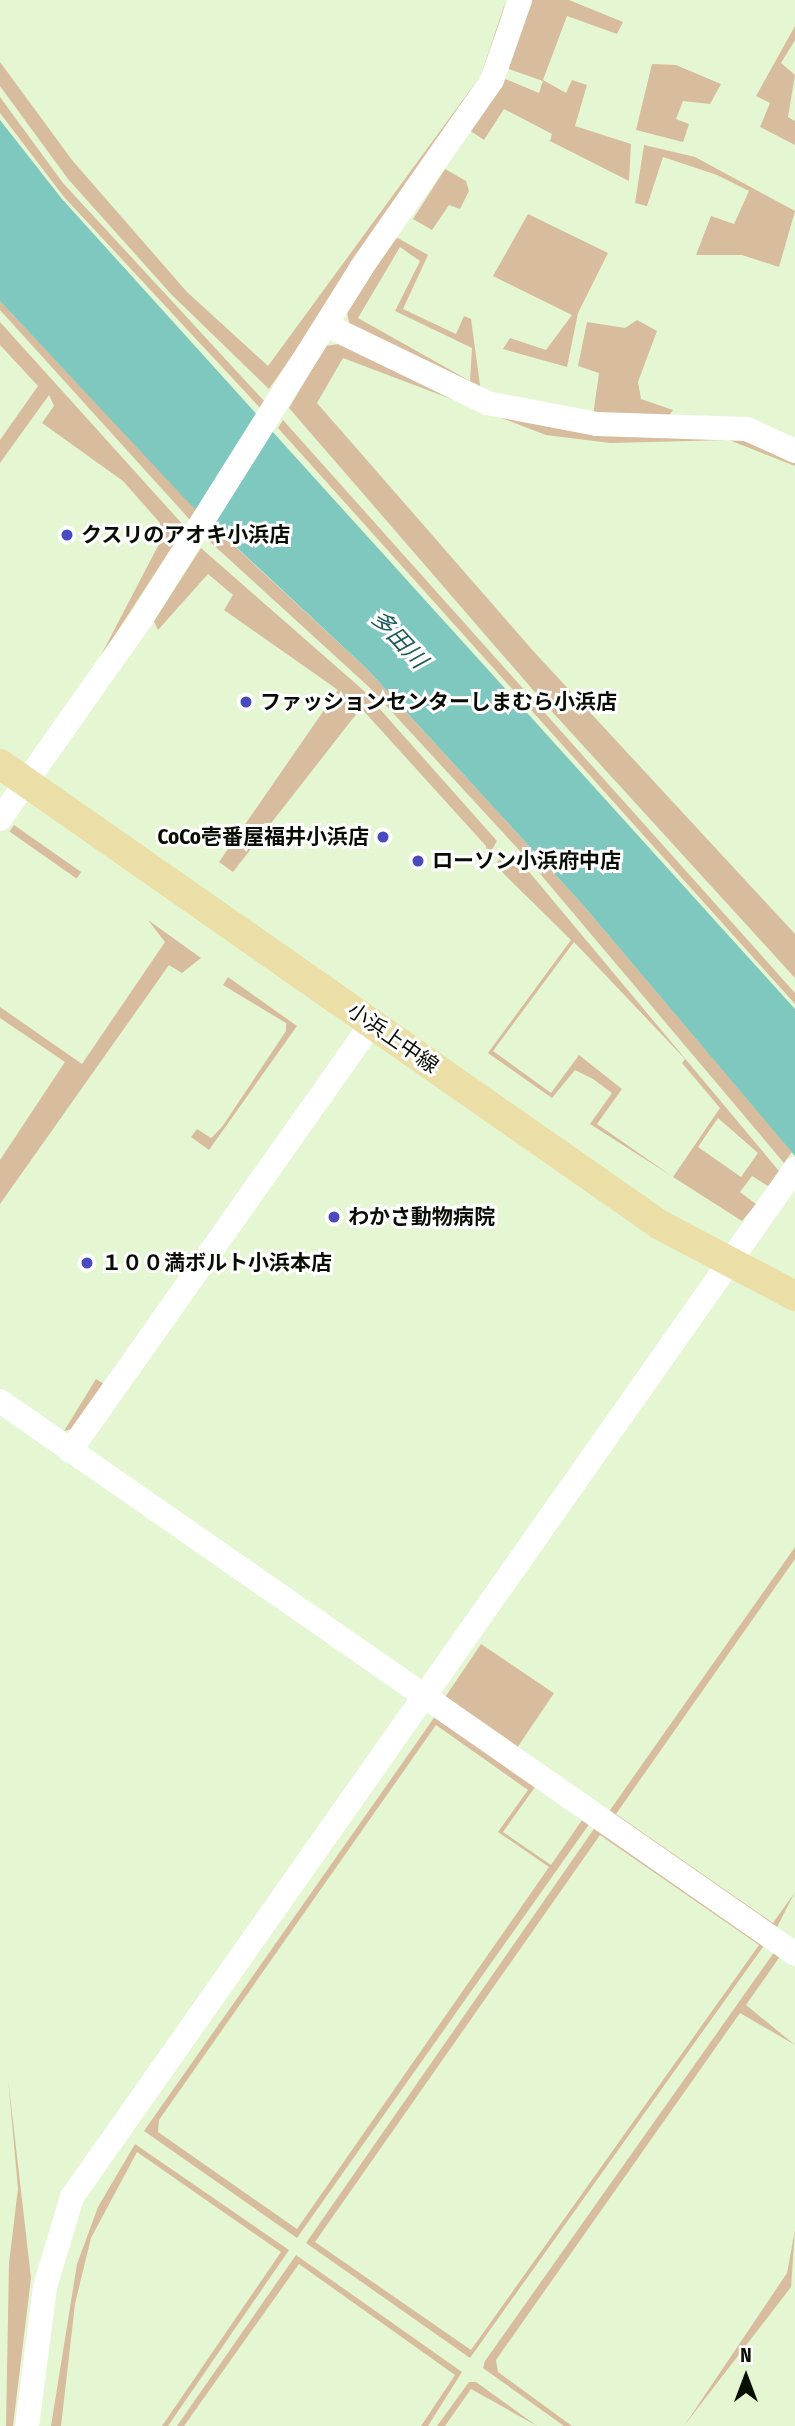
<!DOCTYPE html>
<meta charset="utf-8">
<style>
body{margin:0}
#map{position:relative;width:795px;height:2426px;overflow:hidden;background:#e5f6d3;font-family:"Fira Sans Condensed","Noto Sans JP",sans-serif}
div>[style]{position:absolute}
.green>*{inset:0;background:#d8bc9e;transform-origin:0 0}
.water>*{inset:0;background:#7ec8c0}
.minor>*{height:24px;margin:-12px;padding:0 12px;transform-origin:12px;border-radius:12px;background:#fff}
.major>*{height:30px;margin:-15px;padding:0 15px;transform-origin:15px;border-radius:15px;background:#ebdfa7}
.dots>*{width:19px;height:19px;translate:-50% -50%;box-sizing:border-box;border:4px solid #fff;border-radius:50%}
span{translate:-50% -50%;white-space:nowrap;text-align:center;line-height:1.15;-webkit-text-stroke:6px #fff;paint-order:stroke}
.poi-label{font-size:21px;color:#090e04;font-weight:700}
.left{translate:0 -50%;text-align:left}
.right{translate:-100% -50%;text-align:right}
.street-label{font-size:21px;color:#090e04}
.water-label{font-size:23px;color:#1f5c57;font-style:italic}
.north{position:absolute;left:711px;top:2342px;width:70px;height:70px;-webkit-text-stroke:5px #fff;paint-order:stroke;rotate:0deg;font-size:19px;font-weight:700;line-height:28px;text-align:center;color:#090e04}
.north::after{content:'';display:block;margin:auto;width:24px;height:32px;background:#090e04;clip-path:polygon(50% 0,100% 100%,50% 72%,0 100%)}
</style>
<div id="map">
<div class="green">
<i style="clip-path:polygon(506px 0,484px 77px,269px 389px,171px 294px,68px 179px,0 86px,0 62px,72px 160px,187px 292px,268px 366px,481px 75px)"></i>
<i style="clip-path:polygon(530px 0,569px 0,623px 22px,617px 34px,567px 16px,543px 80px,566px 93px,572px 80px,587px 85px,575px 126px,631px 144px,629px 181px,550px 141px,552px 134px,504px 109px,484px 140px,469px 130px,503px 78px,539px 93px,543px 81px,506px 68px)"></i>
<i style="clip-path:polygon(795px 26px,795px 40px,781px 63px,795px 75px,788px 117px,795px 121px,795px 145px,760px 127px,770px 103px,756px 96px)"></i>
<i style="clip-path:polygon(652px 64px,676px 65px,721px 84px,710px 104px,683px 101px,676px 119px,689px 124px,683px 142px,636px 130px)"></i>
<i style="clip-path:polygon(0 97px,63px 183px,265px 402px,261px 409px,64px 197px,0 113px)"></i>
<i style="clip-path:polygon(644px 145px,695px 157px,795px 211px,779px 267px,742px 255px,696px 255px,711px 216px,734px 224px,749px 191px,717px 175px,663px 157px,647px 206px,635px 203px)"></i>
<i style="clip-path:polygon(445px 169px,466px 181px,469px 191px,460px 209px,449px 205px,432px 230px,413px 219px)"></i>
<i style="clip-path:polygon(528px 214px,608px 253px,578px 313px,567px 367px,503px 349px,510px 338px,546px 350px,572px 315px,493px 276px)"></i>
<i style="clip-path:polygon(evenodd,396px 237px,428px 255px,403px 309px,456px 334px,464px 316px,471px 319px,481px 392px,350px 327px,347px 312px,396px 237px,400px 247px,420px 261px,395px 311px,472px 348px,470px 381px,358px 318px,400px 247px)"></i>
<i style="clip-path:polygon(0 301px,198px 511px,191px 521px,0 310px)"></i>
<i style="clip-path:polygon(637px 320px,657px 331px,638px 382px,641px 399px,673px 410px,666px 420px,593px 416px,599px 373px,578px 366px,587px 322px,625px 328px)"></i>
<i style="clip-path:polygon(0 322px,185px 527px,98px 661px,159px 544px,160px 523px,123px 481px,42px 423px,54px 406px,49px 395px,0 463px,0 440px,38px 386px,0 345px)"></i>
<i style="clip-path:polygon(339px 344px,485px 410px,722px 434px,795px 458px,795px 466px,729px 440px,610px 443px,546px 435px,343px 358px,317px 403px,536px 654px,795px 934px,795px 978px,546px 705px,289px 408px,326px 346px)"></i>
<i style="clip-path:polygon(283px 420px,795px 993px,795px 1004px,278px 428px)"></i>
<i style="clip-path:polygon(216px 529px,367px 669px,583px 905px,792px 1152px,784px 1163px,531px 863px,369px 687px,208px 540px)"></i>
<i style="clip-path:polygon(201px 548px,363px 690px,497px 841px,487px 858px,486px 846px,361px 708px,233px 872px,219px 862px,338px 690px,224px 610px,233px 595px,208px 574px,158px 630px,154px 621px)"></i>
<i style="left:14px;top:825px;width:82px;height:8px;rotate:35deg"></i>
<i style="clip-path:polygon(evenodd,504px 855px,525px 867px,779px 1171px,768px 1186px,752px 1176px,740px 1192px,756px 1204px,742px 1221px,590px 1124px,612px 1093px,593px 1079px,575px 1070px,552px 1098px,488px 1053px,571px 940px,503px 873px,497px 862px,504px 855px,574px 942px,685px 1059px,682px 1063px,720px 1108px,673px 1177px,597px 1124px,622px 1089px,579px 1055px,551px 1093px,493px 1051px,574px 942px,504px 855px,718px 1118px,758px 1153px,741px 1177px,698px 1147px,718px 1118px)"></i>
<i style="clip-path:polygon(148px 920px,201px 958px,182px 973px,169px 965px,0 1204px,0 1160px,65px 1062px,0 1018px,0 1007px,82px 1064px,165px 942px)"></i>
<i style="clip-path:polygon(228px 977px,297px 1026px,209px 1150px,191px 1137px,197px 1129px,211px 1138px,222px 1127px,286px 1031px,286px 1023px,223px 985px)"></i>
<i style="clip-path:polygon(96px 1379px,104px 1384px,72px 1429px,64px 1431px)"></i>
<i style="clip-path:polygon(795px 1547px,795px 1559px,616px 1814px,773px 1923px,795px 1892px,776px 1929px,608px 1813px)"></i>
<i style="left:481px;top:1644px;width:88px;height:67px;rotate:34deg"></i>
<i style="clip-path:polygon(evenodd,436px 1715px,590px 1823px,297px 2238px,144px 2131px,436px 1715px,436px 1725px,528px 1790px,498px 1832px,549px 1867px,297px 2229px,158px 2132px,159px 2120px,436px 1725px,436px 1715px,535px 1787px,582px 1820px,551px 1865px,503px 1832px,535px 1787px)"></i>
<i style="clip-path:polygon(evenodd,596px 1826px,765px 1944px,470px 2358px,306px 2243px,596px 1826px,600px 1835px,759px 1945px,471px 2350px,315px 2242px,600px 1835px)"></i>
<i style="clip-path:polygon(775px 1951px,781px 1955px,746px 2005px,795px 2045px,740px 2013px,496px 2360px,498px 2372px,572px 2426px,564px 2426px,483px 2368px,485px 2361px)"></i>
<i style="clip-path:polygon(8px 2078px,31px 2278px,13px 2426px,6px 2426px,9px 2263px,18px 2189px)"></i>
<i style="clip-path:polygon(135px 2144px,289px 2250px,168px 2426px,162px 2426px,281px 2252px,137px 2152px,91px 2238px,75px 2304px,61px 2426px,51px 2426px,77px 2264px,98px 2207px)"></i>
<i style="clip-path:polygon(795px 2230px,791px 2287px,684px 2426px,787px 2273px)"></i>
<i style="clip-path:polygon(296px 2255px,462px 2372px,428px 2426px,421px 2426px,455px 2375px,299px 2264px,184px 2426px,177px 2426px)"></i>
<i style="clip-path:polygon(469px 2382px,476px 2382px,537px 2426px,471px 2389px,445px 2426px,437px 2426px)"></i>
</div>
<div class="water">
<i style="clip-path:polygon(0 120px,62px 199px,795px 1009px,795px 1156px,583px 905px,367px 669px,188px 502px,0 301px)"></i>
</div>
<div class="minor">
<i style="left:326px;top:325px;width:179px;rotate:25.8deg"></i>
<i style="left:487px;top:403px;width:112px;rotate:10.8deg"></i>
<i style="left:597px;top:424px;width:150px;rotate:1.9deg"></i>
<i style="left:747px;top:429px;width:53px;rotate:24.6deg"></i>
<i style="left:0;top:819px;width:248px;rotate:-54.8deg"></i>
<i style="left:143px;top:616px;width:411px;rotate:-57.9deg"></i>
<i style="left:361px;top:268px;width:229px;rotate:-55.1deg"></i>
<i style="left:492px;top:80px;width:85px;rotate:-70.7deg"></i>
<i style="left:0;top:1401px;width:968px;rotate:34.82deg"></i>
<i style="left:70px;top:1451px;width:524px;rotate:-54.79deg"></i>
<i style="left:27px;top:2426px;width:140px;rotate:-82.6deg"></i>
<i style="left:45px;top:2287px;width:94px;rotate:-73.3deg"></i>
<i style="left:72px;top:2197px;width:1257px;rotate:-54.88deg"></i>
</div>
<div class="major">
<i style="left:0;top:764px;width:805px;rotate:34.93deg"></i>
<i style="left:660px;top:1225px;width:153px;rotate:27.7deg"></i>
</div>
<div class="dots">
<i style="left:67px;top:535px;background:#494abf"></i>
<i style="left:246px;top:702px;background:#494abf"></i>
<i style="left:383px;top:837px;background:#494abf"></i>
<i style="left:418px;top:861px;background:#494abf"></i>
<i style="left:334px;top:1217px;background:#494abf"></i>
<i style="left:87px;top:1263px;background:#494abf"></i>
</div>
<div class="poi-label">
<span class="left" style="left:81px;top:535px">クスリのアオキ小浜店</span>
<span class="left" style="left:260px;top:702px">ファッションセンターしまむら小浜店</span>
<span class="right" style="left:369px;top:837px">CoCo壱番屋福井小浜店</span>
<span class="left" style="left:432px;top:861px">ローソン小浜府中店</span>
<span class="left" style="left:348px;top:1217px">わかさ動物病院</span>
<span class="left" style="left:101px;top:1263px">１００満ボルト小浜本店</span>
</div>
<div class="street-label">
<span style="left:393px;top:1038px;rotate:35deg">小浜上中線</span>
</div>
<div class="water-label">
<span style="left:399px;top:639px;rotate:47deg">多田川</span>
</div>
<div class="north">N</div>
</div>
